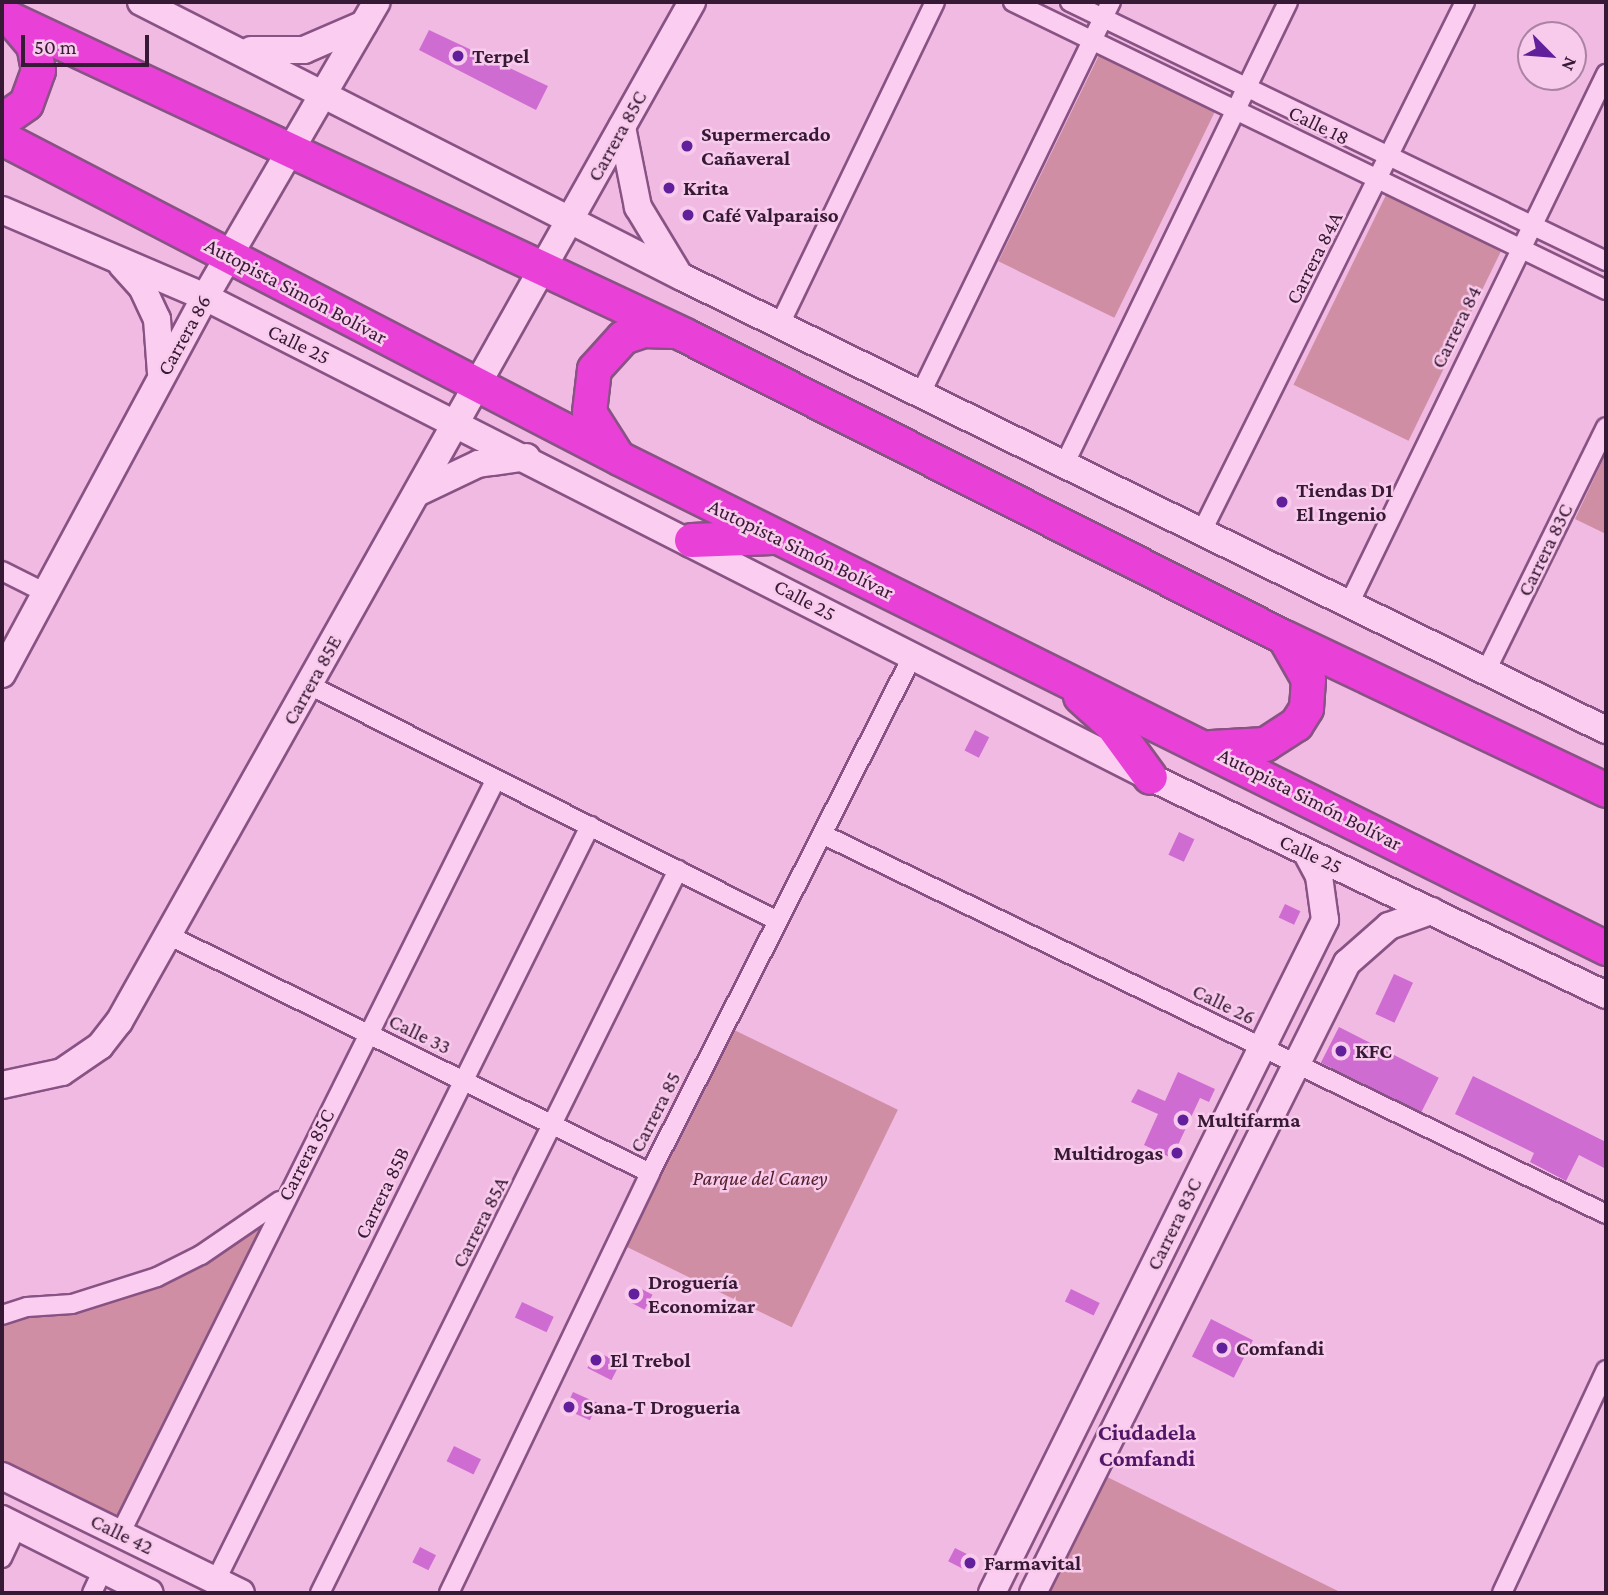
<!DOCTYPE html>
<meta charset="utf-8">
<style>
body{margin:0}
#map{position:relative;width:1608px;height:1595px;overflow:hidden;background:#f1bae3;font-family:"Crimson Pro",serif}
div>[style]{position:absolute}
.green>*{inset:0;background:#cf8ea3;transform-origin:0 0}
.building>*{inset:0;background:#cf6cd2;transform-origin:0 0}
.roads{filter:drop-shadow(2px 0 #885384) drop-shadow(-2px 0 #885384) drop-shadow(0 2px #885384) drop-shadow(0 -2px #885384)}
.street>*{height:18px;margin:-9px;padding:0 9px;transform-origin:9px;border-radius:9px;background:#fbcdf0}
.secondary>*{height:26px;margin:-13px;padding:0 13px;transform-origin:13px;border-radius:13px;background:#fbcdf0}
.highway>*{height:33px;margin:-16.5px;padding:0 16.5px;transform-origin:16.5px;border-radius:16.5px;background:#e941d7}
.dots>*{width:19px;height:19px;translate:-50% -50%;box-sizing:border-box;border:4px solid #f8caec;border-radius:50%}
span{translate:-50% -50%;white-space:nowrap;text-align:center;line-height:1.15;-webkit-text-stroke:5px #f8caec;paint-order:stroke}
.poi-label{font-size:21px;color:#361935;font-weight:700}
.left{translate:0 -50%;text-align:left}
.right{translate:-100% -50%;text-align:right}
.street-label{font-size:21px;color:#361935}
.park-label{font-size:21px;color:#541e29;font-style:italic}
.neighbourhood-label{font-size:23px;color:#521666;font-weight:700}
.frame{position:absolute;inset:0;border:4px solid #361935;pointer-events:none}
.north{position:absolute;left:1517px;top:21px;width:70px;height:70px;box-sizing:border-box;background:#f8caec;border:2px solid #aa83a3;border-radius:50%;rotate:115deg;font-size:19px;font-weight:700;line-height:28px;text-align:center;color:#361935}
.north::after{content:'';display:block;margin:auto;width:24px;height:32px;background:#621f9c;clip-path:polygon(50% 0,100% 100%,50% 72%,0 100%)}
.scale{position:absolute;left:21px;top:35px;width:128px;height:32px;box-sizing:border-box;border:4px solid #361935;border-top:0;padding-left:9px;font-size:21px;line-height:24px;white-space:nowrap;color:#361935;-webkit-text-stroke:5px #f8caec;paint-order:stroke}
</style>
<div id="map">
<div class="green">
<i style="left:1101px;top:51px;width:129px;height:234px;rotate:26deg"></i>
<i style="left:1386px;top:195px;width:128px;height:211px;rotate:26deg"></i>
<i style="clip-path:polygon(1606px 453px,1606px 534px,1575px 519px)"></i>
<i style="left:728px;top:1027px;width:189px;height:242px;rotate:26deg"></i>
<i style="clip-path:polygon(283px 1199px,120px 1534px,2px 1476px,2px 1315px,157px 1277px)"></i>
<i style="clip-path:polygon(1093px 1470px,1338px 1591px,1337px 1593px,1033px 1593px)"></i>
</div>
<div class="building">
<i style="clip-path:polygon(429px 30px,548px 86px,536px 110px,419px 50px)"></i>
<i style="left:975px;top:730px;width:16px;height:23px;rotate:27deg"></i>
<i style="left:1179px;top:832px;width:17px;height:25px;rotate:25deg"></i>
<i style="left:1285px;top:904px;width:17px;height:15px;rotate:25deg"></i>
<i style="left:1394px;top:974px;width:21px;height:44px;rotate:25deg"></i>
<i style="left:1339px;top:1027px;width:112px;height:40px;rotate:27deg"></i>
<i style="clip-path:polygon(1178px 1072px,1215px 1089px,1209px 1102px,1200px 1098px,1178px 1145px,1184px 1148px,1178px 1161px,1144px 1145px,1158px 1114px,1131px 1102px,1138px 1089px,1165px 1101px)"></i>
<i style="clip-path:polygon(1473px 1076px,1606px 1142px,1606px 1169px,1579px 1155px,1566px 1181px,1530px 1162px,1534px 1153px,1455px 1114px)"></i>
<i style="left:634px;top:1285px;width:21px;height:17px;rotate:28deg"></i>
<i style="left:1071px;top:1289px;width:32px;height:14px;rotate:26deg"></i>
<i style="left:522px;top:1302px;width:35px;height:17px;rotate:25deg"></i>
<i style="left:1211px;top:1319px;width:47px;height:42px;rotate:27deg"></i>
<i style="left:596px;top:1351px;width:27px;height:19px;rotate:27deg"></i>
<i style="left:573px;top:1392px;width:27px;height:19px;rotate:24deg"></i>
<i style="left:454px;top:1446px;width:30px;height:17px;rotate:26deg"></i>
<i style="left:420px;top:1547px;width:18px;height:17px;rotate:27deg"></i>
<i style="left:955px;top:1548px;width:25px;height:15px;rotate:27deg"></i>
</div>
<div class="roads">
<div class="street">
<i style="left:1013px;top:2px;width:659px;rotate:25.9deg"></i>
<i style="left:1070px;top:2px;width:595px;rotate:25.79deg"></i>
<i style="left:780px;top:324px;width:357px;rotate:-64.3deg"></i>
<i style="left:920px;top:395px;width:437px;rotate:-64.1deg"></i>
<i style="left:1064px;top:465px;width:514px;rotate:-64.18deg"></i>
<i style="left:1201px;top:533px;width:593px;rotate:-63.56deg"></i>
<i style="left:2px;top:571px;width:49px;rotate:26.6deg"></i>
<i style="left:1350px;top:602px;width:587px;rotate:-64.13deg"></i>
<i style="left:1485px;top:673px;width:274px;rotate:-63.8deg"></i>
<i style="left:309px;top:685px;width:525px;rotate:26.71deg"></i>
<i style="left:822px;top:834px;width:871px;rotate:25.86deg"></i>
<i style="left:170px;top:936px;width:535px;rotate:26.28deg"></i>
<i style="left:2px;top:1315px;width:26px;rotate:-18deg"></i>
<i style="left:27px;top:1307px;width:45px;rotate:-3.8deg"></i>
<i style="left:72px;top:1304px;width:89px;rotate:-17.6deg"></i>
<i style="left:157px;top:1277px;width:49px;rotate:-26.6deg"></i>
<i style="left:201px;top:1255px;width:96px;rotate:-34.4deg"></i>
<i style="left:120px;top:1534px;width:843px;rotate:-63.53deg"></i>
<i style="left:2px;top:1558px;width:35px;rotate:-65deg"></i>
<i style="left:216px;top:1580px;width:842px;rotate:-63.62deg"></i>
<i style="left:92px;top:1593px;width:26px;rotate:-65deg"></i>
<i style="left:320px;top:1593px;width:807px;rotate:-63.66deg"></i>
<i style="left:449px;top:1593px;width:466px;rotate:-64.4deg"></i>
<i style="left:650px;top:1173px;width:579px;rotate:-63.08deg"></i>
<i style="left:1502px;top:1593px;width:246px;rotate:-65deg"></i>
</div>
<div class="secondary">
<i style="left:141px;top:2px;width:607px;rotate:26.95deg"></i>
<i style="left:682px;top:277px;width:1029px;rotate:26.12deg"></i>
<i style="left:251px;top:50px;width:53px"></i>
<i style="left:304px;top:50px;width:65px;rotate:-23.4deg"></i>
<i style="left:622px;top:127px;width:82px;rotate:78.7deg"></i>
<i style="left:638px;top:207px;width:74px;rotate:58.9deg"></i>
<i style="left:2px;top:210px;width:221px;rotate:23.2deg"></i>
<i style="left:205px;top:297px;width:1060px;rotate:26.93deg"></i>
<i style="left:1150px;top:777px;width:505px;rotate:25.55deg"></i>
<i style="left:122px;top:265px;width:30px;rotate:48deg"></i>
<i style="left:142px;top:287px;width:35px;rotate:65deg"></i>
<i style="left:157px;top:319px;width:54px;rotate:85.8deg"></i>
<i style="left:419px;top:492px;width:65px;rotate:-25.4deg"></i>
<i style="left:478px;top:464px;width:49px;rotate:-8.1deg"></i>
<i style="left:2px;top:674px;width:428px;rotate:-61.7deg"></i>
<i style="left:205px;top:297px;width:341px;rotate:-59.8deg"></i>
<i style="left:2px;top:1085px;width:61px;rotate:-12.2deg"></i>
<i style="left:62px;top:1072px;width:46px;rotate:-34.4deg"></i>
<i style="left:100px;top:1046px;width:31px;rotate:-52deg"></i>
<i style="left:119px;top:1022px;width:1170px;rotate:-60.67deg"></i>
<i style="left:2px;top:1476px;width:266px;rotate:26.1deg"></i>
<i style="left:2px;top:1519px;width:165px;rotate:26.6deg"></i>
<i style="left:992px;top:1593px;width:751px;rotate:-63.67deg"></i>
<i style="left:1325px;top:920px;width:44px;rotate:-97.8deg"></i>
<i style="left:1319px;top:876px;width:27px;rotate:-118deg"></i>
<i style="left:1033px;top:1593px;width:704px;rotate:-63.51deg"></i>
<i style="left:1347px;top:963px;width:56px;rotate:-41.4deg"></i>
<i style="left:1389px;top:926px;width:45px;rotate:-19.7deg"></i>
</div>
<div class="highway">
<i style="left:2px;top:15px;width:754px;rotate:25.1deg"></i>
<i style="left:685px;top:335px;width:671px;rotate:26.76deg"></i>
<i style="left:1284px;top:637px;width:357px;rotate:25.4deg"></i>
<i style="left:2px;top:120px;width:29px;rotate:-35deg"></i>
<i style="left:26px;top:103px;width:35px;rotate:-70deg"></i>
<i style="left:38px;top:70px;width:25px;rotate:-101deg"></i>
<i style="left:33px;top:45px;width:31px;rotate:-130deg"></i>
<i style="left:2px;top:138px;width:695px;rotate:27.41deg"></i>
<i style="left:619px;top:458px;width:1102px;rotate:26.4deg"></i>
<i style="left:617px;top:456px;width:52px;rotate:-122.5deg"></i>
<i style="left:589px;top:412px;width:43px;rotate:-83.4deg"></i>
<i style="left:594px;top:369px;width:43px;rotate:-47.8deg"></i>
<i style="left:623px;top:337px;width:21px;rotate:-19deg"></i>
<i style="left:643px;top:330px;width:30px;rotate:2deg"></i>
<i style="left:691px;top:540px;width:81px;rotate:-2.1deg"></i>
<i style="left:1080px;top:696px;width:43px;rotate:42.2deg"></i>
<i style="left:1112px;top:725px;width:64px;rotate:53.8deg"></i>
<i style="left:1211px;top:747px;width:54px;rotate:-3.2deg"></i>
<i style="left:1265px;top:744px;width:37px;rotate:-33deg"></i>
<i style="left:1296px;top:724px;width:19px;rotate:-58deg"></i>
<i style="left:1306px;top:708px;width:29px;rotate:-86deg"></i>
<i style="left:1308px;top:679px;width:48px;rotate:-119.7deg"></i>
</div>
</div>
<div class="dots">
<i style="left:458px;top:56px;background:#621f9c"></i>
<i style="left:687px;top:146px;background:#621f9c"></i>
<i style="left:669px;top:188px;background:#621f9c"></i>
<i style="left:688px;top:215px;background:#621f9c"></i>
<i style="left:1282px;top:502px;background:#621f9c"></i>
<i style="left:1341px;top:1051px;background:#621f9c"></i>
<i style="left:1183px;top:1120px;background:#621f9c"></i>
<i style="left:1177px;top:1153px;background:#621f9c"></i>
<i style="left:634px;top:1294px;background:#621f9c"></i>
<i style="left:1222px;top:1348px;background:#621f9c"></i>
<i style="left:596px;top:1360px;background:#621f9c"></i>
<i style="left:569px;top:1407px;background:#621f9c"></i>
<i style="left:970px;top:1563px;background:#621f9c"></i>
</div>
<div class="poi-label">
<span class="left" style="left:472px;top:56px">Terpel</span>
<span class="left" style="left:701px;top:146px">Supermercado<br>Cañaveral</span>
<span class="left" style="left:683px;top:188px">Krita</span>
<span class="left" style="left:702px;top:215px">Café Valparaiso</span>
<span class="left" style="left:1296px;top:502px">Tiendas D1<br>El Ingenio</span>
<span class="left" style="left:1355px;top:1051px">KFC</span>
<span class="left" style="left:1197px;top:1120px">Multifarma</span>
<span class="right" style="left:1163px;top:1153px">Multidrogas</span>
<span class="left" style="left:648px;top:1294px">Droguería<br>Economizar</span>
<span class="left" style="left:1236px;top:1348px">Comfandi</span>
<span class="left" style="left:610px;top:1360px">El Trebol</span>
<span class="left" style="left:583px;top:1407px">Sana-T Drogueria</span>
<span class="left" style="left:984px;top:1563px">Farmavital</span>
</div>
<div class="street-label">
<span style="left:1319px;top:125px;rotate:26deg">Calle 18</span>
<span style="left:617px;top:136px;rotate:-61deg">Carrera 85C</span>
<span style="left:1314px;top:258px;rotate:-63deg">Carrera 84A</span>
<span style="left:296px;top:291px;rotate:28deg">Autopista Simón Bolívar</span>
<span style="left:1456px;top:327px;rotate:-64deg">Carrera 84</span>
<span style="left:184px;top:335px;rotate:-61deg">Carrera 86</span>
<span style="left:299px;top:344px;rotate:26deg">Calle 25</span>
<span style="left:801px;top:549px;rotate:26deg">Autopista Simón Bolívar</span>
<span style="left:1545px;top:550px;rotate:-64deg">Carrera 83C</span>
<span style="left:805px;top:600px;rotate:28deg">Calle 25</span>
<span style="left:312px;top:680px;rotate:-61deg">Carrera 85E</span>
<span style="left:1310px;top:799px;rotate:27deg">Autopista Simón Bolívar</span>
<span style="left:1311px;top:854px;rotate:25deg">Calle 25</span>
<span style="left:1224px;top:1004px;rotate:26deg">Calle 26</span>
<span style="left:420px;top:1034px;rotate:26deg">Calle 33</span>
<span style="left:655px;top:1112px;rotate:-63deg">Carrera 85</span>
<span style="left:306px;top:1155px;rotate:-63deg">Carrera 85C</span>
<span style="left:382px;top:1193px;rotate:-64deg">Carrera 85B</span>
<span style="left:480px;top:1222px;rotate:-63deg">Carrera 85A</span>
<span style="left:1174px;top:1224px;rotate:-64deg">Carrera 83C</span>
<span style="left:122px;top:1534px;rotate:26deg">Calle 42</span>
</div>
<div class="park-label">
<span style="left:760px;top:1178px">Parque del Caney</span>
</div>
<div class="neighbourhood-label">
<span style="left:1147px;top:1445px">Ciudadela<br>Comfandi</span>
</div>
<div class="frame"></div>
<div class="north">N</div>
<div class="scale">50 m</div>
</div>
